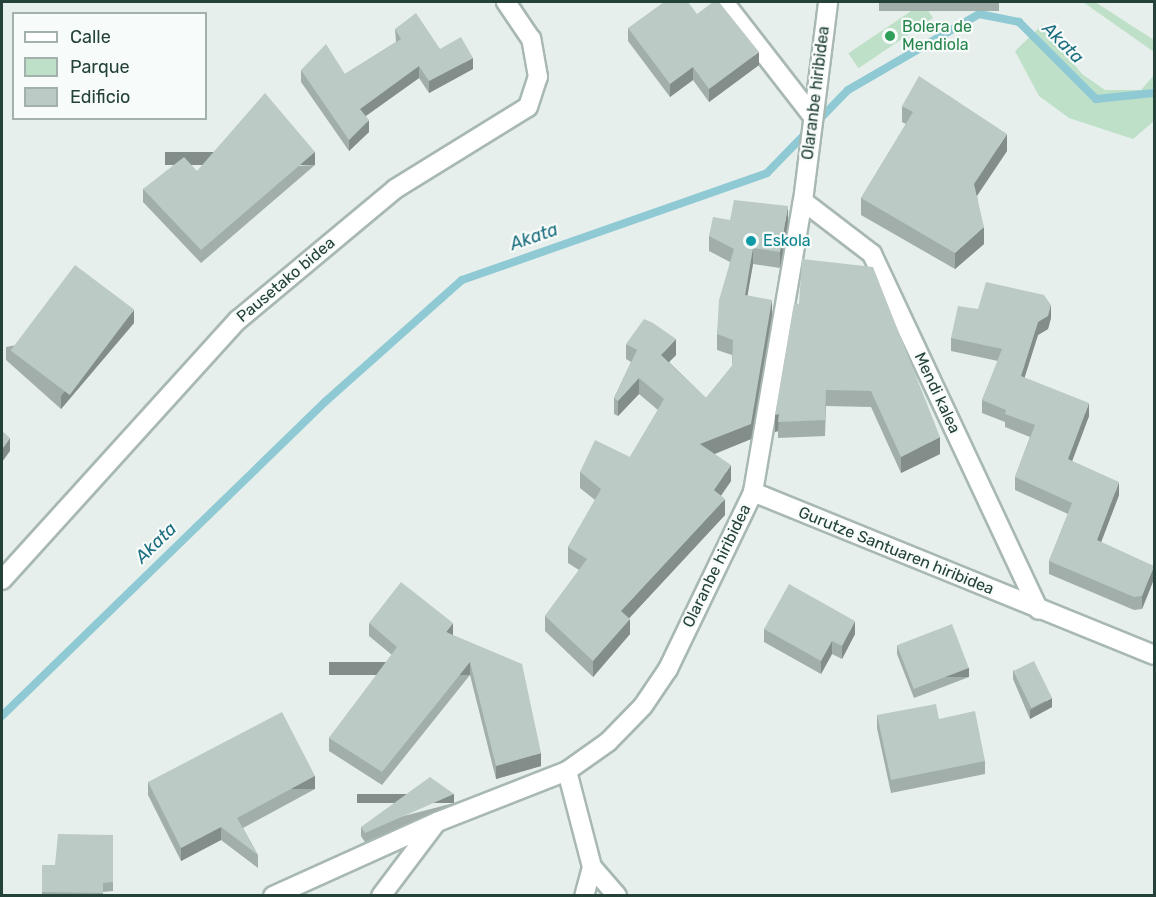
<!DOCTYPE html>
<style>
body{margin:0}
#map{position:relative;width:1156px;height:897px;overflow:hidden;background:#e6efeb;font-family:Rubik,sans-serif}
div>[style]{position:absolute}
.green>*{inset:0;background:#bfe0c8;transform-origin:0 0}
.stream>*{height:8px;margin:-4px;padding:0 4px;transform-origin:4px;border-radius:4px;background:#8ec9d4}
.roads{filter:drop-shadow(2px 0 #a8b8b2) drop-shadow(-2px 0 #a8b8b2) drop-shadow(0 2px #a8b8b2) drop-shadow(0 -2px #a8b8b2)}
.minor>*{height:18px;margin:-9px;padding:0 9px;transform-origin:9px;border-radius:9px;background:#fff}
.wall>*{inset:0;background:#a1aea9;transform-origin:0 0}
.shaded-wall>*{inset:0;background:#838d89;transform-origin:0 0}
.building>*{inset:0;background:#bbcac4;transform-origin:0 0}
.dots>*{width:16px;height:16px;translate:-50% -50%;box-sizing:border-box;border:3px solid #f7fbf9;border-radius:50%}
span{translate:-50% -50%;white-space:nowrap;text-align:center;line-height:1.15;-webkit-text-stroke:4.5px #f7fbf9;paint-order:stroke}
.leisure-label{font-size:16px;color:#27864d}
.left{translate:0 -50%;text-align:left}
.street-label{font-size:16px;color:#24423a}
.culture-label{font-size:16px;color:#0d838f}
.water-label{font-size:18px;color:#1c6f80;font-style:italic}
.frame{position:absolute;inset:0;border:3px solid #24423a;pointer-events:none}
.legend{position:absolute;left:12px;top:12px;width:195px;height:108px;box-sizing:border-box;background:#f7fbf9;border:2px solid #a3b1ad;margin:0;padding:8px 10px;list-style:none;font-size:18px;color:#24423a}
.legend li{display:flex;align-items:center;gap:12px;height:30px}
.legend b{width:30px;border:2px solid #a3b1ad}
</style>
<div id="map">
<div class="green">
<i style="clip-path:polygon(1083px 2px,1095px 2px,1154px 40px,1154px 52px)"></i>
<i style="left:923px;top:3px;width:18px;height:90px;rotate:56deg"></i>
<i style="clip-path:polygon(1042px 25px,1082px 74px,1105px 90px,1141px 90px,1154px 75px,1154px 121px,1133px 139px,1069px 118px,1039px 96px,1015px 51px)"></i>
</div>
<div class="stream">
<i style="left:2px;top:716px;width:452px;rotate:-44.2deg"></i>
<i style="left:326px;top:401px;width:182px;rotate:-41.7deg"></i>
<i style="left:462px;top:280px;width:323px;rotate:-19.3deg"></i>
<i style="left:767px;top:173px;width:116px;rotate:-45.7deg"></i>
<i style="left:848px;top:90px;width:151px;rotate:-30.1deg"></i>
<i style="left:979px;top:14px;width:41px;rotate:11.3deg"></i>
<i style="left:1019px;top:22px;width:109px;rotate:45deg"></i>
<i style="left:1096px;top:99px;width:58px;rotate:-5.9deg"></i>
</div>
<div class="roads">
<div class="minor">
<i style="left:724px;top:2px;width:142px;rotate:52.2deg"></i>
<i style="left:803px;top:201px;width:87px;rotate:37.5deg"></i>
<i style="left:872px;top:254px;width:393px;rotate:64.9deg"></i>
<i style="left:753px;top:492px;width:433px;rotate:22.1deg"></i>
<i style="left:2px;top:580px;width:351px;rotate:-47.8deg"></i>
<i style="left:238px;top:320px;width:204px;rotate:-39.8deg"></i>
<i style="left:395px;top:189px;width:156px;rotate:-31.7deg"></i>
<i style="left:528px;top:107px;width:32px;rotate:-72deg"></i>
<i style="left:538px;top:77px;width:39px;rotate:-100deg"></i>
<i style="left:531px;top:39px;width:45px;rotate:-124deg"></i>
<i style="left:567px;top:771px;width:99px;rotate:75.4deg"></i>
<i style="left:592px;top:867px;width:30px;rotate:105deg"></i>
<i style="left:592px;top:867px;width:38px;rotate:49deg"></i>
<i style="left:273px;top:896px;width:180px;rotate:-24.3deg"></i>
<i style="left:437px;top:822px;width:140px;rotate:-21.4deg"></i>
<i style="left:567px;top:771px;width:50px;rotate:-35.3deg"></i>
<i style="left:608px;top:742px;width:50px;rotate:-45.8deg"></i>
<i style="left:643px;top:706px;width:45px;rotate:-56deg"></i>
<i style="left:668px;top:669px;width:196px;rotate:-64.3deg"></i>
<i style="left:753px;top:492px;width:295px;rotate:-80.3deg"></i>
<i style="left:803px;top:201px;width:201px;rotate:-82.8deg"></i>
<i style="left:381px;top:896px;width:91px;rotate:-53deg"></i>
</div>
</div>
<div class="wall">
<i style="left:879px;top:2px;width:120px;height:9px"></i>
<i style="clip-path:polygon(697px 14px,759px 65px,709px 102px,693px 80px,670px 97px,628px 41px,628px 28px)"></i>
<i style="clip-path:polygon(395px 29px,440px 49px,473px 69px,429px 93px,419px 78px,366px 116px,369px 132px,349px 151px,301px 82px,301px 70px,345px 74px,396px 42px)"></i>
<i style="clip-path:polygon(902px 106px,1007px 151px,977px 196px,984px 244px,955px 269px,861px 215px,861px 198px,906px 124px,902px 122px)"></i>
<i style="clip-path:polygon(315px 165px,201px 263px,143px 202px,143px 189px,197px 171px)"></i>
<i style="clip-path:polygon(730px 220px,788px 222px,780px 268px,753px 264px,747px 295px,772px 315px,751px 439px,714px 454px,731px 481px,721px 496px,725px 515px,629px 618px,630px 634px,593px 677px,545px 631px,545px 616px,579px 570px,568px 563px,568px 547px,595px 500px,580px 488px,580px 472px,630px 457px,658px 410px,639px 394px,618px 416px,614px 414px,614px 398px,631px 362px,626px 359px,626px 344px,676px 355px,669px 362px,706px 398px,732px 366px,732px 355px,717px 350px,717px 334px,730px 262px,709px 251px,709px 236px)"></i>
<i style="clip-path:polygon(799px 304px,940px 454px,901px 473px,871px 407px,826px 406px,825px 436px,778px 438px,778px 431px,775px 432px)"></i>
<i style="clip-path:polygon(978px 309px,1051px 318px,1048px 329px,1038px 335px,1024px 378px,1089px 416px,1072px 461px,1119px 495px,1101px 542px,1154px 579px,1142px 609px,1134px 610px,1049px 574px,1049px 561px,1068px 514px,1015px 490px,1015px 477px,1030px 437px,1005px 427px,1005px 422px,982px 413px,982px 400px,998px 361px,951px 351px,951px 338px)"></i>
<i style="clip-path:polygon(134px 323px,61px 409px,6px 360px,6px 347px)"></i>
<i style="clip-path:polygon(369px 623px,453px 635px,541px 766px,496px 779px,470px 675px,382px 785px,329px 751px,329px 738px,392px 655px,369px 636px)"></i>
<i style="clip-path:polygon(764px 629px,855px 634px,842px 659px,832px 654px,821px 674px,764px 642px)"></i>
<i style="clip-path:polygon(897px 645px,969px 677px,914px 698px,897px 654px)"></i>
<i style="clip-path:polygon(1013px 670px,1052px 707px,1030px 719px,1013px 679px)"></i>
<i style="clip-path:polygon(877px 715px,939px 719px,985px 761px,985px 774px,891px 793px,877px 728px)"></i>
<i style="clip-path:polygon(148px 782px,315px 789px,243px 828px,258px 855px,258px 868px,221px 840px,181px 861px,148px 795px)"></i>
<i style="clip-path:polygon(454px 803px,365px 842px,361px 836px,361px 827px)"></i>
<i style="clip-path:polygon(113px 835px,113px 891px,103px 892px,103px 896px,42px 896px,42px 865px,55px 865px)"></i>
</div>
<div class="shaded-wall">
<i style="clip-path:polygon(759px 52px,759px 65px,709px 102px,709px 89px)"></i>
<i style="clip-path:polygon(473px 58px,473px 69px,429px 93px,429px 81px)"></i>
<i style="clip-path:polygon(419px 66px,419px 78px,360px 120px,360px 109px)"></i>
<i style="clip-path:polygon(693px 67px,693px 80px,670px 97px,670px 84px)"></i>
<i style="clip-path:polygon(369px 120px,369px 132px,349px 151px,349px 140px)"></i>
<i style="clip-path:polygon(1007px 134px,1007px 151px,974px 200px,974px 184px)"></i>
<i style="left:315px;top:152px;width:13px;height:150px;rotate:90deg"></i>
<i style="clip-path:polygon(788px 206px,788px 222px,780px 268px,780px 252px)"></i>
<i style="clip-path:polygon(984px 227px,984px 244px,955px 269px,955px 253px)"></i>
<i style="clip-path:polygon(753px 248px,753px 264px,745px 310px,745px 295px)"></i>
<i style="clip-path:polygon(772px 300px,772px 315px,751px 439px,700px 460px,700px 444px)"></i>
<i style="clip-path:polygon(1051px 305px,1051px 318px,1048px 329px,1038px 335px,1021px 389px,1021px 376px,1038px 322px)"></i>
<i style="clip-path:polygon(134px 310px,134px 323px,61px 409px,61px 396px)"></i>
<i style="clip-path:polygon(676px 339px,676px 355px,661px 370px,661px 355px)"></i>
<i style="clip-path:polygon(639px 378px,639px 394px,618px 416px,618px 401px)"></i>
<i style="clip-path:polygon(1089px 403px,1089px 416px,1068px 472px,1068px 459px)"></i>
<i style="clip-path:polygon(779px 414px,778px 431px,775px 432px,775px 415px)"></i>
<i style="clip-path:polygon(940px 437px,940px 454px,901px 473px,901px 457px)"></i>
<i style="clip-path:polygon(10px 438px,10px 451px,2px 462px,2px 449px)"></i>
<i style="clip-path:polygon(731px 465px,731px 481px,714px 505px,714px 490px)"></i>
<i style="clip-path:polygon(1119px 482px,1119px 495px,1097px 553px,1097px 540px)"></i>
<i style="clip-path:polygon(725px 499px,725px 515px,621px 627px,621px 611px)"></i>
<i style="clip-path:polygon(1154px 566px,1154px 579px,1142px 609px,1142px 596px)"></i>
<i style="clip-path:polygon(630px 619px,630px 634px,593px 677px,593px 661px)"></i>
<i style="clip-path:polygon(855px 621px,855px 634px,842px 659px,842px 646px)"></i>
<i style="clip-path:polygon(453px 623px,453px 636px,446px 632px)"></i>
<i style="clip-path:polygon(832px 641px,832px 654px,821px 674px,821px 661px)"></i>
<i style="left:470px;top:662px;width:13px;height:141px;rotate:90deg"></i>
<i style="left:969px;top:668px;width:9px;height:59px;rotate:90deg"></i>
<i style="clip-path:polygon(1052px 698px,1052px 707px,1030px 719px,1030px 710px)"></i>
<i style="clip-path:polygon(541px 753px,541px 766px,496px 779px,496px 766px)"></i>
<i style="left:315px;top:776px;width:13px;height:89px;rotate:90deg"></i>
<i style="left:454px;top:794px;width:9px;height:97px;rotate:90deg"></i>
<i style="clip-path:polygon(221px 827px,221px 840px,181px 861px,181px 848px)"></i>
</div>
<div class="building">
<i style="clip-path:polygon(664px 2px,688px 2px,697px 14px,713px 2px,719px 2px,759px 52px,709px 89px,693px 67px,670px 84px,628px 28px)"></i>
<i style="clip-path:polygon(416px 13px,440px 49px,461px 37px,473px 58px,429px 81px,419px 66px,360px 109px,369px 120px,349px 140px,301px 70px,326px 44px,345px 74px,401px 39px,395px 29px)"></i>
<i style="clip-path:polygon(919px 76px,1007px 134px,974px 184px,984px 227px,955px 253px,861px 198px,913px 112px,902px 106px)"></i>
<i style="clip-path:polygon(265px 93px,315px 152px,201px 250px,143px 189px,184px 157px,197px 171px)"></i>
<i style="clip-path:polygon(734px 200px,788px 206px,780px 252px,753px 248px,745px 295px,772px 300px,751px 424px,700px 444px,731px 465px,714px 490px,725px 499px,621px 611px,630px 619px,593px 661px,545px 616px,587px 559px,568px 547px,601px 489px,580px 472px,595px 440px,630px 457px,664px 399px,639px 378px,618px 401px,614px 398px,637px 350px,626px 344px,644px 319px,653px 323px,676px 339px,661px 355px,706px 398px,732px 366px,733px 340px,717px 334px,719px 300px,734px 249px,709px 236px,713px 217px,730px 220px)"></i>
<i style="clip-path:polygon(802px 259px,873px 267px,940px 437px,901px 457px,871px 391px,826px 390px,825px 420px,778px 422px,779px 414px,775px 415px,794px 303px,799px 304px)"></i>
<i style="left:75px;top:265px;width:74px;height:107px;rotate:37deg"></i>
<i style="clip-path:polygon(986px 282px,1044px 295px,1051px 305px,1048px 316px,1038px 322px,1021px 376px,1089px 403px,1068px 459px,1119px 482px,1097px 540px,1154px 566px,1142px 596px,1134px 597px,1049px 561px,1072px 503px,1015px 477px,1035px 425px,1005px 414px,1006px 410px,982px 400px,1002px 349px,951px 338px,958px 306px,978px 309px)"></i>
<i style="clip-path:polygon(2px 431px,10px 438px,2px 449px)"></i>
<i style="clip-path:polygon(401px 582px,453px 623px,446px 632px,522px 664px,541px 753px,496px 766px,470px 662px,382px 772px,329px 738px,397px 647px,369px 623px)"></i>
<i style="clip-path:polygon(789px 584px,855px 621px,842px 646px,832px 641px,821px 661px,764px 629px)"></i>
<i style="left:952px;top:624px;width:47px;height:59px;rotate:69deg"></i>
<i style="left:1034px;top:661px;width:41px;height:23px;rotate:64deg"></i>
<i style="clip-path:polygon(936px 704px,939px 719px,975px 711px,985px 761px,891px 780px,877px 715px)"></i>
<i style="clip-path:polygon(282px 712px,315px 776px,237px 818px,258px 855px,221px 827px,181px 848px,148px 782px)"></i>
<i style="clip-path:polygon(430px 777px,454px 794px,365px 833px,361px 827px)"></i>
<i style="clip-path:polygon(58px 834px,113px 835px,113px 882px,103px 883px,103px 893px,42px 892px,42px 865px,55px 865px)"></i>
</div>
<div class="dots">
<i style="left:890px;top:36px;background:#2e9e5b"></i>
<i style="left:751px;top:241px;background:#0f9aa8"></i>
</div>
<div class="leisure-label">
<span class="left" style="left:902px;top:36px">Bolera de<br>Mendiola</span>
</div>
<div class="street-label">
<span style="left:816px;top:93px;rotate:-83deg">Olaranbe hiribidea</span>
<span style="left:286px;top:280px;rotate:-40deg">Pausetako bidea</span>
<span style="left:937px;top:393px;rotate:65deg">Mendi kalea</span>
<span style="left:896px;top:551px;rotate:22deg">Gurutze Santuaren hiribidea</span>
<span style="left:717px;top:566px;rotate:-64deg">Olaranbe hiribidea</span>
</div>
<div class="culture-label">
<span class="left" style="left:763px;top:241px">Eskola</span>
</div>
<div class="water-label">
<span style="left:1063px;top:43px;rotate:45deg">Akata</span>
<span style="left:534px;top:237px;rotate:-19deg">Akata</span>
<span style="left:156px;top:543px;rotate:-44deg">Akata</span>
</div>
<div class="frame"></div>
<ul class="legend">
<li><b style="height:8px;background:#fff"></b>Calle</li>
<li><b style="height:16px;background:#bfe0c8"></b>Parque</li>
<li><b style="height:16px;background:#bbcac4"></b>Edificio</li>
</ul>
</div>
